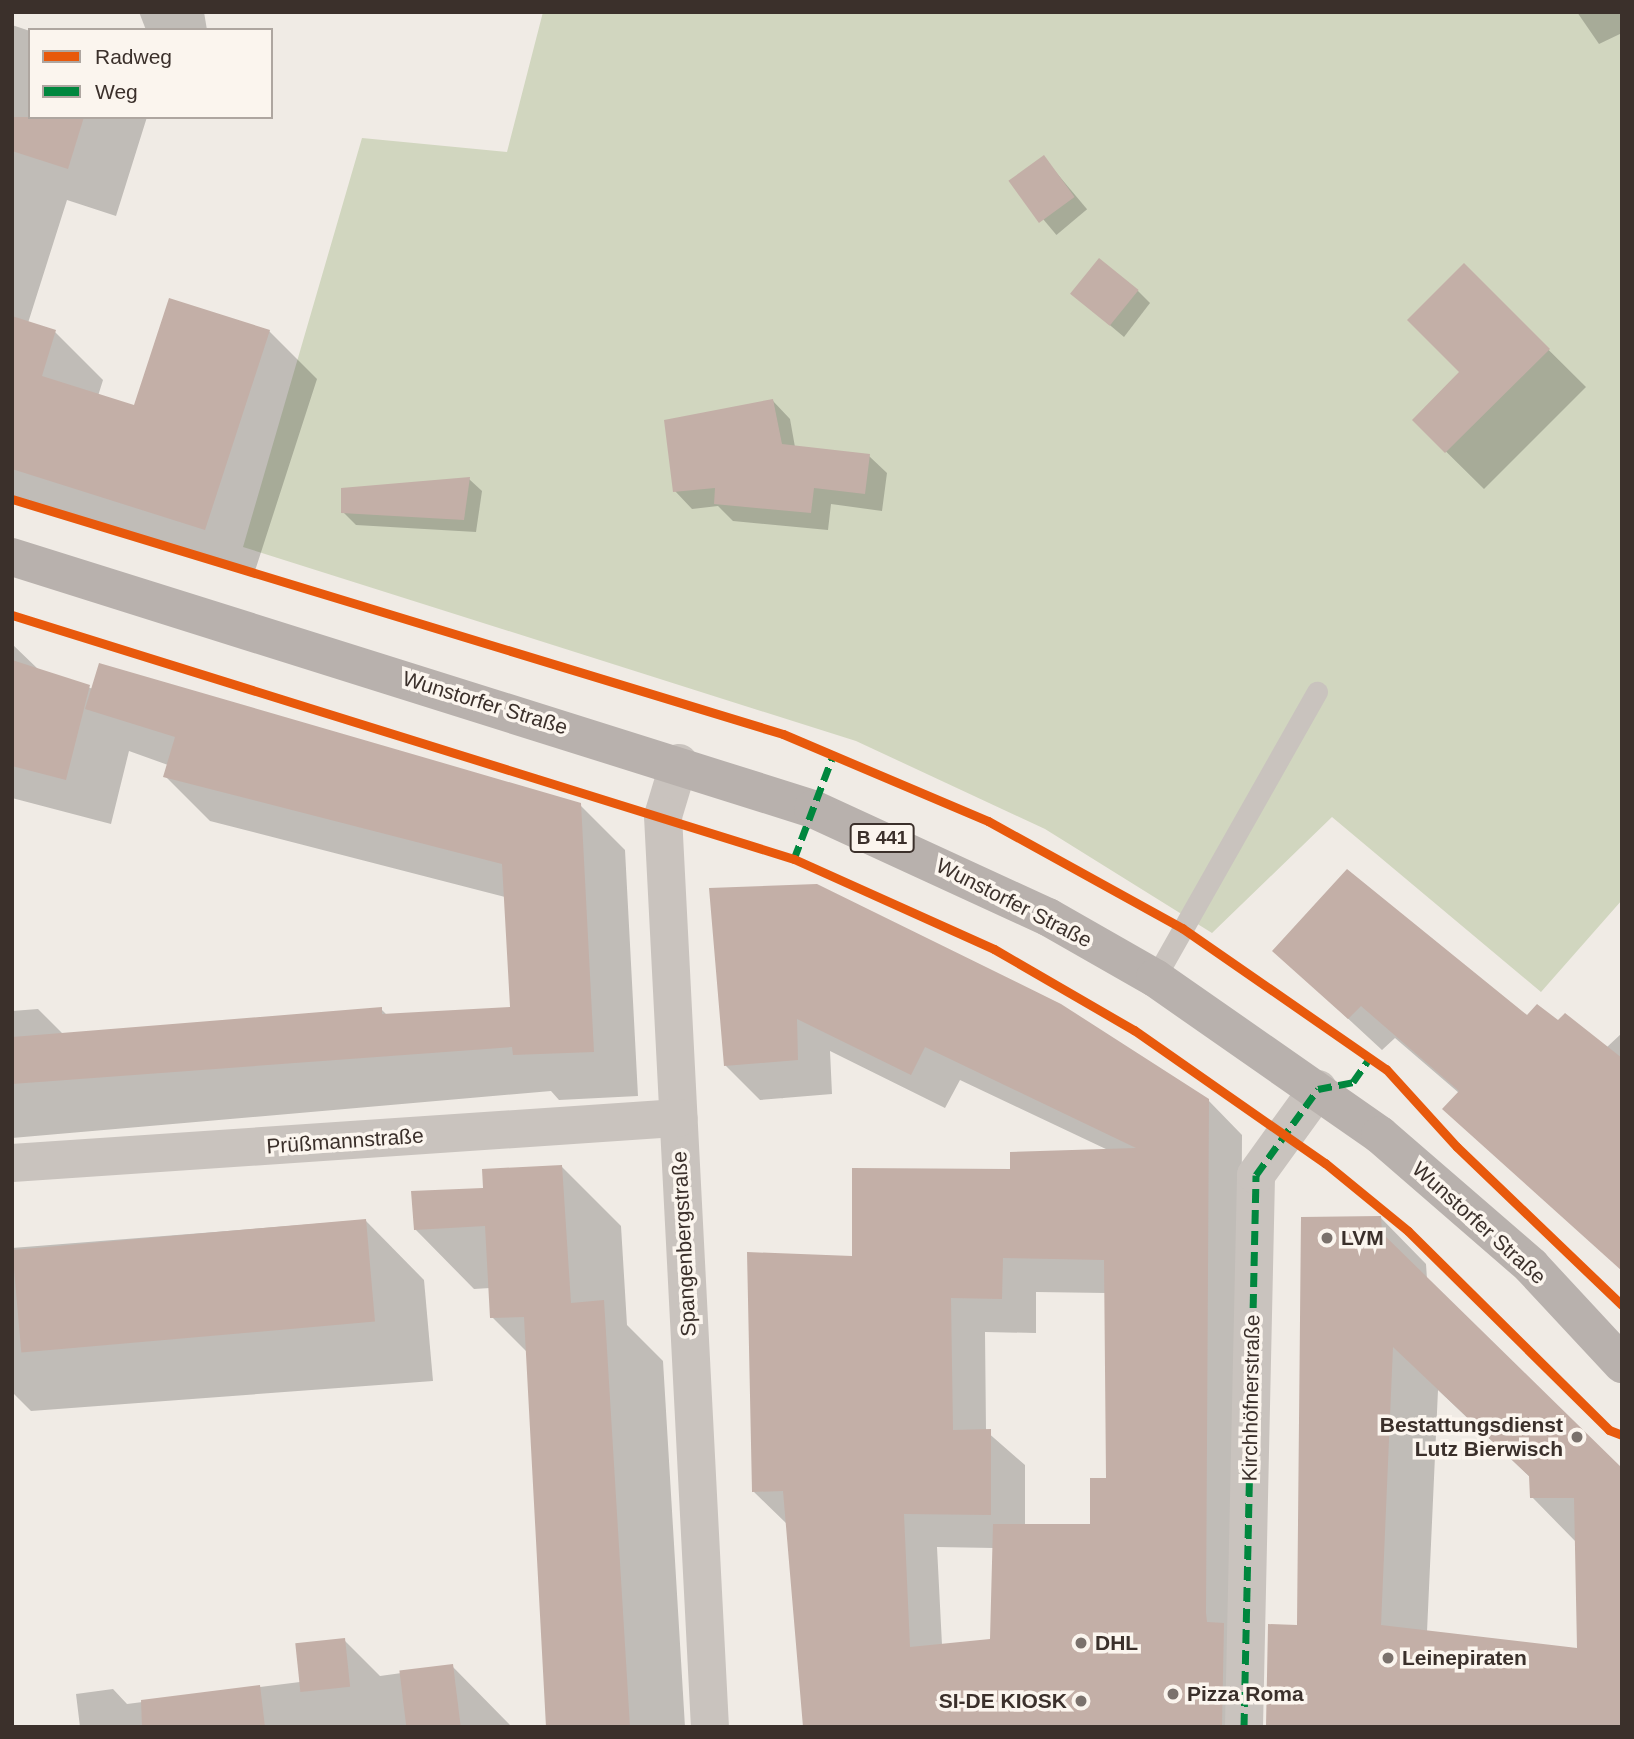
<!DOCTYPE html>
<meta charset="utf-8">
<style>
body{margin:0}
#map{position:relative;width:1634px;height:1739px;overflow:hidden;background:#f0ebe5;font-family:Arial,sans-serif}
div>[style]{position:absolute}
.green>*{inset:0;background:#d1d6bf}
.shadow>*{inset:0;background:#0003;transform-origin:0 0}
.building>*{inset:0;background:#c3afa7;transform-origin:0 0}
.service>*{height:21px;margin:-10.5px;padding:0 10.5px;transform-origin:10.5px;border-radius:10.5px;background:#c9c3be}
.minor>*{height:38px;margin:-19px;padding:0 19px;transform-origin:19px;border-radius:19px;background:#c9c3be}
.primary>*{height:38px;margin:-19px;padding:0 19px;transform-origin:19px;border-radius:19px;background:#b8b1ad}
.quiet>*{height:7px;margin-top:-3.5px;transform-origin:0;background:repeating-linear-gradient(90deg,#00873e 0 14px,transparent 0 21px)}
.cycleway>*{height:9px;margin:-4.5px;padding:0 4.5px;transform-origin:4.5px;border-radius:4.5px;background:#e8590c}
.dots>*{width:19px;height:19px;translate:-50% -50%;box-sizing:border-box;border:4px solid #fbf5ee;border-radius:50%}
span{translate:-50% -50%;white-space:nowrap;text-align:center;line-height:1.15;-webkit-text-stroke:7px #fbf5ee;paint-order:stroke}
.shield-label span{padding:2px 5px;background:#fbf5ee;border:2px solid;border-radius:5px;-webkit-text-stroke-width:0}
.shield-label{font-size:19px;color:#3b302b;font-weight:700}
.street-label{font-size:21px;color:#3b302b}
.poi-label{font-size:21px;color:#3b302b;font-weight:700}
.left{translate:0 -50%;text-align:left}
.right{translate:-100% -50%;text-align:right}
.frame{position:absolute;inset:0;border:14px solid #3b302b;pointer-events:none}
.legend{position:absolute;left:28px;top:28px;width:245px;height:91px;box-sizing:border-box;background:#fbf5ee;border:2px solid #aea6a0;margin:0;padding:9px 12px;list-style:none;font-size:21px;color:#3b302b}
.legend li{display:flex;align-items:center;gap:14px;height:35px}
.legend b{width:35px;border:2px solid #aea6a0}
</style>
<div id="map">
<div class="green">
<i style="clip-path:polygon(543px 12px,1622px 12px,1622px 900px,1541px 992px,1332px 817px,1212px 933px,1045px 829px,856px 741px,243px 547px,362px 138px,507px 152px)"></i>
</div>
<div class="shadow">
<i style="clip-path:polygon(139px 12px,204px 12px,207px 30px,146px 30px)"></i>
<i style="clip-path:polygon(1577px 12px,1622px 12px,1622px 33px,1599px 44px)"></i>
<i style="clip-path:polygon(12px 25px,30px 31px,30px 117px,147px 117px,116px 216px,67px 200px,28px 323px,55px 332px,103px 380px,98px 396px,136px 408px,269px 331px,317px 379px,253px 577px,12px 500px)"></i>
<i style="left:1044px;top:158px;width:67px;height:40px;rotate:50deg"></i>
<i style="clip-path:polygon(1464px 266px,1586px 387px,1484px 489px,1414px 420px,1461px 372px)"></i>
<i style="clip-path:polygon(1138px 291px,1150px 303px,1124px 337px,1073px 294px)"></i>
<i style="clip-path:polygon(773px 401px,790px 419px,795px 447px,869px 456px,887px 473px,882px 511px,831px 504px,828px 530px,733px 521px,718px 506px,692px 509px,675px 491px)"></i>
<i style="clip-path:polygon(469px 479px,482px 491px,476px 532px,356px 525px,343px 512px)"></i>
<i style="clip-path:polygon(12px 644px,39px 670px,93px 689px,580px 805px,625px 850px,638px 1096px,559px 1100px,551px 1091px,12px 1138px,12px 1011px,38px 1009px,63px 1034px,381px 1009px,388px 1016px,512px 1008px,505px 897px,210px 821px,165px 776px,168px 765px,129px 751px,111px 824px,12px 798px)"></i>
<i style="clip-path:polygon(evenodd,711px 890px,1208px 1100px,1242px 1135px,1239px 1640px,1256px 1727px,806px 1727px,788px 1525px,754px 1492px,854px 1257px,1012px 1170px,1108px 1150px,960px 1080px,945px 1108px,830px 1051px,832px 1094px,760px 1100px,726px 1066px,711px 890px,1036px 1292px,1106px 1293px,1108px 1479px,1091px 1526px,1025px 1526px,1025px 1465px,986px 1431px,985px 1332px,1036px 1333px,1036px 1292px,711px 890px,937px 1547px,994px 1548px,992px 1640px,942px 1645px,937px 1547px)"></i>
<i style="clip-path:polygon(1275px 951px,1559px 1023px,1606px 1048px,1622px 1033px,1622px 1269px,1445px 1109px,1459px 1093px,1395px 1038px,1382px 1050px)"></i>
<i style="clip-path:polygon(562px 1167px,621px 1226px,627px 1325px,663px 1361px,685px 1727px,548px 1727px,527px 1352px,492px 1317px,490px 1288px,474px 1289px,415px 1229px,485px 1189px)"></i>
<i style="clip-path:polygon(evenodd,1381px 1218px,1426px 1264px,1427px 1279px,1622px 1471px,1622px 1727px,1268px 1727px,1270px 1626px,1298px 1626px,1381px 1218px,1438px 1390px,1531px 1478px,1532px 1497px,1576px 1542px,1579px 1650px,1427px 1632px,1438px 1390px)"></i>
<i style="clip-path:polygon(365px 1220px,424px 1280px,433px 1381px,31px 1411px,12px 1392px,12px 1248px)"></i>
<i style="clip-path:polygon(344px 1640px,380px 1676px,452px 1666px,512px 1727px,80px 1727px,76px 1694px,113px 1689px,127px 1704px,300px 1682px)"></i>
</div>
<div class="building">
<i style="clip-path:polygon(12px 117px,84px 117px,68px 169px,12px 151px)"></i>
<i style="left:1044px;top:155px;width:52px;height:44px;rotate:54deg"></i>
<i style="left:1099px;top:258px;width:51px;height:46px;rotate:39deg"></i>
<i style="clip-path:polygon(1464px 263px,1550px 349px,1445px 453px,1412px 420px,1459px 372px,1407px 320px)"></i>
<i style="clip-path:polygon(169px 298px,270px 330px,205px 530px,12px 469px,12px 316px,56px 330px,42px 376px,134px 405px)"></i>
<i style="clip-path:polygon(773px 399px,782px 444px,870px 454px,865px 494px,814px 488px,811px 513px,714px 504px,715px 488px,673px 492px,664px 420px)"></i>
<i style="clip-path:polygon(470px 477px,464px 520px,341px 513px,341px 488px)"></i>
<i style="clip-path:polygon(12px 660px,90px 685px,66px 780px,12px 766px)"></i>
<i style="clip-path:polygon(99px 663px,581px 803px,594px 1052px,513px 1055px,512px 1047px,12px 1084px,12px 1037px,382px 1007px,382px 1014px,510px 1007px,502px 864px,163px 777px,175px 737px,85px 709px)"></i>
<i style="clip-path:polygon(1347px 869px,1527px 1015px,1537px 1004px,1558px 1020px,1565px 1013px,1622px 1058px,1622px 1271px,1442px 1109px,1459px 1091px,1361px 1006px,1348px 1019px,1272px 951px)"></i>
<i style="clip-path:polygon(evenodd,817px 884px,1061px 1004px,1209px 1099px,1206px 1613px,1207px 1622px,1224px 1623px,1222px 1726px,803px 1727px,783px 1491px,752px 1492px,747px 1252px,852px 1256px,852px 1168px,1010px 1169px,1010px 1152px,1136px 1148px,925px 1047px,911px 1075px,797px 1019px,798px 1060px,724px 1066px,709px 888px,817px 884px,1003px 1258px,1104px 1260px,1106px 1478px,1090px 1478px,1090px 1524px,993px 1524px,990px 1639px,910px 1647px,904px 1514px,991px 1515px,991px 1429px,953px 1430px,951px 1298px,1002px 1299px,1003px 1258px)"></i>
<i style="clip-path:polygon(562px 1165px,571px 1303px,604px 1300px,630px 1727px,546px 1727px,524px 1317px,490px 1318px,485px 1226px,414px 1230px,411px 1191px,483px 1188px,482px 1169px)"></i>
<i style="clip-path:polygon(evenodd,1381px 1216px,1382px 1233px,1622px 1468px,1622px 1727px,1266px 1726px,1268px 1624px,1297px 1625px,1301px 1217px,1381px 1216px,1393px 1347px,1529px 1476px,1530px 1498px,1574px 1498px,1577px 1648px,1381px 1625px,1393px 1347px)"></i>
<i style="left:366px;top:1219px;width:103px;height:355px;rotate:85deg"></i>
<i style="left:345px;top:1638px;width:49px;height:50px;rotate:84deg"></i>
<i style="left:453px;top:1664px;width:64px;height:54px;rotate:83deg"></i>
<i style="clip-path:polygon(260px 1685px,265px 1727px,142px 1727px,141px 1700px)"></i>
</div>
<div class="service">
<i style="left:1155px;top:978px;width:329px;rotate:-60.5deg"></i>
</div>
<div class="minor">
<i style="left:679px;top:763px;width:55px;rotate:106.8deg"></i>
<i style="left:663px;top:816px;width:912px;rotate:87.05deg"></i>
<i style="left:12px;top:1163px;width:668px;rotate:-3.87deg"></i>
<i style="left:1244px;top:1727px;width:552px;rotate:-88.75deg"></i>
<i style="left:1256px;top:1175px;width:106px;rotate:-54.2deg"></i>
</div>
<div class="primary">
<i style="left:12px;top:557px;width:840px;rotate:17.46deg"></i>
<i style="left:813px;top:809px;width:259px;rotate:24.7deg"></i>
<i style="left:1048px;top:917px;width:123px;rotate:29.7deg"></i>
<i style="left:1155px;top:978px;width:274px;rotate:34.9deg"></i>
<i style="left:1380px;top:1135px;width:200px;rotate:40.9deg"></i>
<i style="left:1531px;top:1266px;width:134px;rotate:47.1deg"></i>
</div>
<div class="quiet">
<i style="left:794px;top:859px;width:110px;rotate:-69.3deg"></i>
<i style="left:1244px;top:1727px;width:552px;rotate:-88.75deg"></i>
<i style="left:1256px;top:1175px;width:106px;rotate:-54.2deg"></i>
<i style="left:1318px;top:1089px;width:36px;rotate:-11deg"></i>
<i style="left:1353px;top:1082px;width:29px;rotate:-55deg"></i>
</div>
<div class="cycleway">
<i style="left:12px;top:499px;width:806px;rotate:16.95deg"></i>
<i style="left:783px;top:734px;width:223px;rotate:23deg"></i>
<i style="left:988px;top:821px;width:222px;rotate:28.9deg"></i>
<i style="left:1182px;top:928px;width:248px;rotate:34.7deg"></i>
<i style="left:1386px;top:1069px;width:105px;rotate:47.7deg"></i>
<i style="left:1457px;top:1147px;width:228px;rotate:43.8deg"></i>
<i style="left:12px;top:615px;width:819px;rotate:17.33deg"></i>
<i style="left:794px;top:859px;width:219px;rotate:24.2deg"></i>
<i style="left:994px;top:949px;width:162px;rotate:30.1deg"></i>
<i style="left:1134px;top:1030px;width:233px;rotate:34.9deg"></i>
<i style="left:1325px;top:1163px;width:107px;rotate:39.3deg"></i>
<i style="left:1408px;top:1231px;width:283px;rotate:44.7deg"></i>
<i style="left:1609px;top:1430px;width:14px;rotate:21deg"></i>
</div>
<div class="dots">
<i style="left:1327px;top:1238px;background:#7a716c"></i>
<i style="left:1577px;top:1437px;background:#7a716c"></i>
<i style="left:1081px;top:1643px;background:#7a716c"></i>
<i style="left:1388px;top:1658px;background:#7a716c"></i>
<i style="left:1173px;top:1694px;background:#7a716c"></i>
<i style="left:1081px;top:1701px;background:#7a716c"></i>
</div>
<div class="shield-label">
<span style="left:882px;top:838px">B 441</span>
</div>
<div class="street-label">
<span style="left:485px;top:703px;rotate:17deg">Wunstorfer Straße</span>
<span style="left:1014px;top:903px;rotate:27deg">Wunstorfer Straße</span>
<span style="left:345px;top:1141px;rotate:-4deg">Prüßmannstraße</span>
<span style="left:1479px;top:1223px;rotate:42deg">Wunstorfer Straße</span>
<span style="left:684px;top:1244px;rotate:-93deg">Spangenbergstraße</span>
<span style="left:1251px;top:1398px;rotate:-89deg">Kirchhöfnerstraße</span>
</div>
<div class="poi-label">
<span class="left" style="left:1341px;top:1238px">LVM</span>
<span class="right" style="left:1563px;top:1437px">Bestattungsdienst<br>Lutz Bierwisch</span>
<span class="left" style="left:1095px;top:1643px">DHL</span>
<span class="left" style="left:1402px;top:1658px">Leinepiraten</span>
<span class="left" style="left:1187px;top:1694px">Pizza Roma</span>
<span class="right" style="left:1067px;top:1701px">SI-DE KIOSK</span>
</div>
<div class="frame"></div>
<ul class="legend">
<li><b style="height:9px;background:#e8590c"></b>Radweg</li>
<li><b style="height:9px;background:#00873e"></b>Weg</li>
</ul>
</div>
